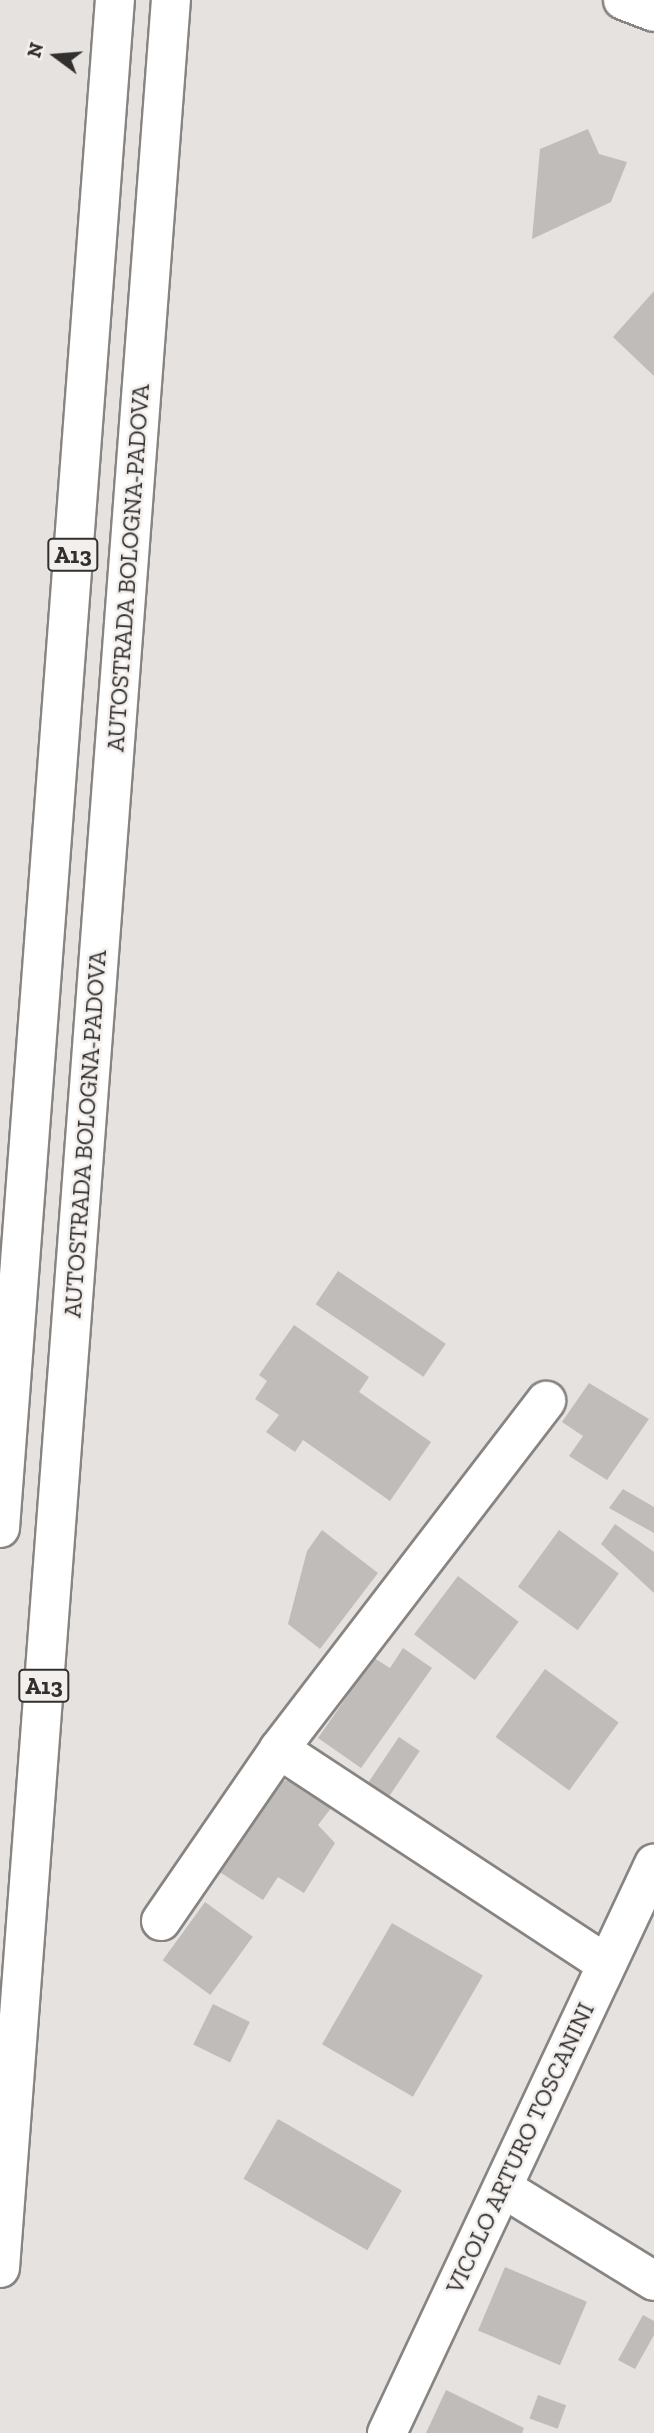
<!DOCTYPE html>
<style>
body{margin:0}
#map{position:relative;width:654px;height:2433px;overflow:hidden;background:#e6e2df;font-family:"Zilla Slab",serif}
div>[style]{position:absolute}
.building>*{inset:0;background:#c0bcba;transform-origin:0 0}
.roads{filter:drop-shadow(2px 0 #878481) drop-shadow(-2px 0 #878481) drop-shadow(0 2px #878481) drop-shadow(0 -2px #878481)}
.street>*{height:38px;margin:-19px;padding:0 19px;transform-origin:19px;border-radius:19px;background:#fff}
.highway>*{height:38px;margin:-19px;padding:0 19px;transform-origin:19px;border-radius:19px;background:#fff}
span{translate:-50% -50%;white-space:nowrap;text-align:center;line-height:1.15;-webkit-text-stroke:5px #f3efed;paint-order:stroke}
.shield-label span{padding:2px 5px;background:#f3efed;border:2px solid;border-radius:5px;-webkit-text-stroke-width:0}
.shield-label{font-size:23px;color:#31302f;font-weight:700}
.street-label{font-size:24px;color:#31302f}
.north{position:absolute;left:21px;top:21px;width:70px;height:70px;-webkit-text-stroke:5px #f3efed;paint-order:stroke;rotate:286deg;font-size:19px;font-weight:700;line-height:28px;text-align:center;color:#31302f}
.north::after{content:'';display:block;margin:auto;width:24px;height:32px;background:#31302f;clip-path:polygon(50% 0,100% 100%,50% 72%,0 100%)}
</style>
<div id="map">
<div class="building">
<i style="clip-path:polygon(588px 129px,599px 154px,627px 162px,611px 202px,532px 239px,540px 149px)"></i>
<i style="clip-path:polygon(654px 291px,654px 376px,613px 337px)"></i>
<i style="left:338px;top:1271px;width:130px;height:40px;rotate:34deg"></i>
<i style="clip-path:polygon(294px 1325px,369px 1377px,359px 1392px,431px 1442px,390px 1501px,303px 1440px,295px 1452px,266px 1432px,279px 1415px,255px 1399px,267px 1381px,259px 1375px)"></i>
<i style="clip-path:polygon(589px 1383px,649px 1419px,607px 1480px,569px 1456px,583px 1436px,562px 1422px)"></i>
<i style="clip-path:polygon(623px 1489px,654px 1507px,654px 1533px,609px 1508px)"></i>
<i style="clip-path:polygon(615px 1524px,654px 1552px,654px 1593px,601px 1544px)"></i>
<i style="clip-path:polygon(322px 1530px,378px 1573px,320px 1649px,288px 1624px,307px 1551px)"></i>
<i style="left:559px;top:1530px;width:74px;height:70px;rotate:36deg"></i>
<i style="left:458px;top:1576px;width:76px;height:73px;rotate:37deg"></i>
<i style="clip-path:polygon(403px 1648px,432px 1668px,361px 1768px,318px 1738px,374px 1658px,390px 1668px)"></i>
<i style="left:545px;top:1669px;width:91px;height:84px;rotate:36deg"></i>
<i style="left:399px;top:1737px;width:25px;height:55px;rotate:34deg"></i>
<i style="clip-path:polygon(291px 1780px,332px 1807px,318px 1825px,335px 1843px,304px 1893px,278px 1877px,263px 1900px,215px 1869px,276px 1782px)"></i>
<i style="left:205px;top:1902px;width:59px;height:72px;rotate:36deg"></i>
<i style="left:392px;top:1923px;width:105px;height:140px;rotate:30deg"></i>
<i style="left:213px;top:2004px;width:41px;height:45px;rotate:26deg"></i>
<i style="left:278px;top:2119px;width:143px;height:69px;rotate:30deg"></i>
<i style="left:505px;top:2267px;width:89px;height:69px;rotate:23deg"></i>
<i style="clip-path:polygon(643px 2315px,654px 2321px,654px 2335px,635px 2369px,618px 2360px)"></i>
<i style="clip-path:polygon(446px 2390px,524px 2428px,522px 2433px,426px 2433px)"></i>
<i style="left:538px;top:2395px;width:30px;height:25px;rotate:20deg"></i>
</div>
<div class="roads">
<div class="street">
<i style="left:623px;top:0;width:33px;rotate:21deg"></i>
<i style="left:279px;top:1749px;width:390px;rotate:33.3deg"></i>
<i style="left:161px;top:1921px;width:209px;rotate:-55.5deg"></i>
<i style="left:279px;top:1749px;width:439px;rotate:-52.5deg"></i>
<i style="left:503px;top:2188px;width:177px;rotate:31.6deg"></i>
<i style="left:387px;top:2433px;width:629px;rotate:-64.86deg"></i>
</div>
<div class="highway">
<i style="left:0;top:1528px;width:1532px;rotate:-85.7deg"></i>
<i style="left:0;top:2268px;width:2274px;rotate:-85.69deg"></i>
</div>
</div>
<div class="shield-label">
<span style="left:73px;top:555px">A13</span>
<span style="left:44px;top:1686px">A13</span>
</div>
<div class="street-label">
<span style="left:128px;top:568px;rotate:-86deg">AUTOSTRADA BOLOGNA-PADOVA</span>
<span style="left:85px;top:1134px;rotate:-86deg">AUTOSTRADA BOLOGNA-PADOVA</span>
<span style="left:520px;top:2148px;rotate:-65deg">VICOLO ARTURO TOSCANINI</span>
</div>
<div class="north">N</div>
</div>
